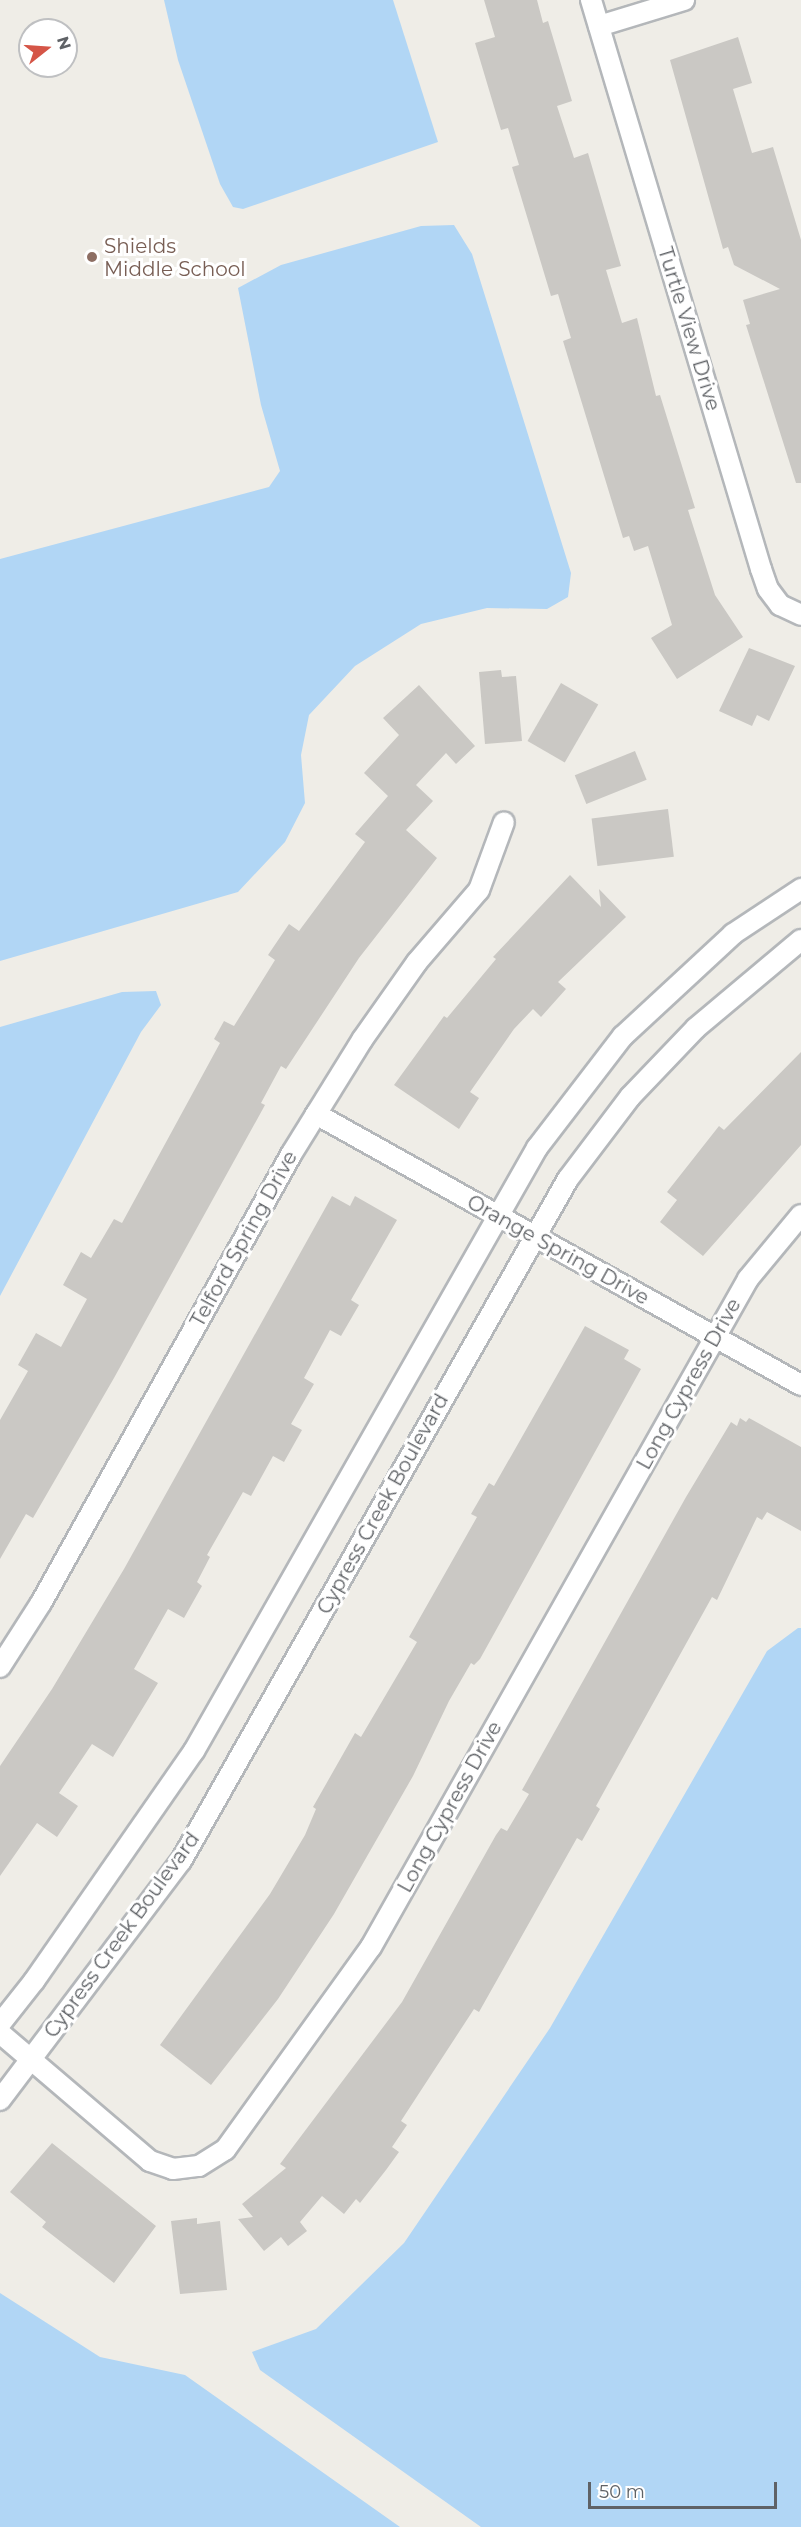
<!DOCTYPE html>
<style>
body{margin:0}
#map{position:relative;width:801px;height:2527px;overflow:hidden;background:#efede7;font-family:Montserrat,sans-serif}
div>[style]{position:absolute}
.water>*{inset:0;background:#b1d6f5}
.building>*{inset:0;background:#cac8c4;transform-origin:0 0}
.roads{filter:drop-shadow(2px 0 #b4b7ba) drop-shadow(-2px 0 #b4b7ba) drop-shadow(0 2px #b4b7ba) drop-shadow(0 -2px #b4b7ba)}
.street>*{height:20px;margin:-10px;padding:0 10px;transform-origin:10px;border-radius:10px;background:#fff}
.dots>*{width:16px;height:16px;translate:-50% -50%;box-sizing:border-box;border:3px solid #fff;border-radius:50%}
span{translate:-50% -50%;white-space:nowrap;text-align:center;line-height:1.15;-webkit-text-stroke:6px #fff;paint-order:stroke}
.education-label{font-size:20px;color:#785e54}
.left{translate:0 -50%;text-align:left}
.street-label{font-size:20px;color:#5f6266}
.north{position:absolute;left:18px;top:18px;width:60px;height:60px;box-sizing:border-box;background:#fff;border:2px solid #bfc0c2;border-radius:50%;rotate:73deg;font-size:16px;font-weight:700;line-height:24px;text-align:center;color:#5f6266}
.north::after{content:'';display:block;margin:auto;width:21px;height:27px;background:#d55547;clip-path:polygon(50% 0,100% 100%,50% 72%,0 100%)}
.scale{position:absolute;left:588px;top:2482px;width:189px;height:27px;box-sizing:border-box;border:3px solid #5f6266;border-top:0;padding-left:8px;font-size:18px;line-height:21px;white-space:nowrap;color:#5f6266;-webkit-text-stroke:4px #fff;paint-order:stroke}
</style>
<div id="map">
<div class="water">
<i style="clip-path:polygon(164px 0,393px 0,438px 142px,243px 209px,233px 207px,220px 184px,178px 60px)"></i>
<i style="clip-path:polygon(454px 225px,472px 254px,571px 573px,568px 597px,547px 609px,487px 608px,421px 624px,355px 666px,309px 715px,301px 755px,305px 803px,285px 842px,238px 892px,0 961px,0 559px,269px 487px,280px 471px,261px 405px,238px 288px,281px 265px,421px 226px)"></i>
<i style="clip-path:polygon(156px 991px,161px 1005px,141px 1032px,0 1296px,0 1027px,122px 992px)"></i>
<i style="clip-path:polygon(798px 1628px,801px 1628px,801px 2527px,481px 2527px,260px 2370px,252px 2352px,316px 2329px,404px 2243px,550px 2028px,767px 1651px)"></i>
<i style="clip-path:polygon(0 2293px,100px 2357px,185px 2375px,400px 2527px,0 2527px)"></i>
</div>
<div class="building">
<i style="clip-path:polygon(484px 0,537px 0,543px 23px,548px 21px,572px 101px,557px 106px,574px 158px,588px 153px,621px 266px,606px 270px,622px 323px,637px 318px,656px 396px,660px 395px,695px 508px,688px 510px,707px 570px,715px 595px,743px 637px,677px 679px,651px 638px,672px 625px,648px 546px,634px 551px,629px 536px,623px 538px,563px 341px,571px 338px,558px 294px,551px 296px,512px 167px,519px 165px,508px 128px,501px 130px,475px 43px,495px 37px)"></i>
<i style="clip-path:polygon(738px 37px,752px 83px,733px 89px,752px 153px,773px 147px,801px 240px,801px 483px,796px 483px,746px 325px,750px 324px,743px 300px,780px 289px,734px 265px,728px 247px,723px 249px,670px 60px)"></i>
<i style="clip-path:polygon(749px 648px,795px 666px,769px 721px,757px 715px,752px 726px,719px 711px)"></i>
<i style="clip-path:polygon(501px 670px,502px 677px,516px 676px,522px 741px,485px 744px,479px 672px)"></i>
<i style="left:561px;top:683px;width:43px;height:67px;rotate:30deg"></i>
<i style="clip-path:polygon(419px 685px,475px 746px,456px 764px,446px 753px,416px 785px,433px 801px,406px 830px,437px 858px,359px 958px,286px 1069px,281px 1066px,261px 1103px,265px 1105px,114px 1378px,33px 1518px,26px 1514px,0 1559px,0 1420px,28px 1371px,18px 1365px,36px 1333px,61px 1347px,87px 1299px,63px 1285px,81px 1252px,91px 1258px,114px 1219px,122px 1223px,220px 1043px,214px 1039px,224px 1021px,234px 1026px,275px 960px,268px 955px,289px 924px,299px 931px,365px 842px,355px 834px,388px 796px,364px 773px,399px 735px,383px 718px)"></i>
<i style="left:635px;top:751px;width:31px;height:65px;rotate:68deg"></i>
<i style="left:668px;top:809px;width:48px;height:77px;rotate:83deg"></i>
<i style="clip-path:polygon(570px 875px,601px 907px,599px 889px,626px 917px,558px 982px,566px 989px,541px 1017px,533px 1009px,514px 1029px,470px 1092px,479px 1098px,459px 1129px,394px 1085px,444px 1016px,447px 1018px,496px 959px,493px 957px)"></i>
<i style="clip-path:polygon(801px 1052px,801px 1145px,703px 1256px,660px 1222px,677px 1200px,667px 1192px,719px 1126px,724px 1130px)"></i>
<i style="clip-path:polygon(332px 1196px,350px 1206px,355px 1196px,397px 1220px,351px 1300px,359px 1305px,341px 1336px,330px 1330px,304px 1378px,314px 1384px,291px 1424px,302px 1430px,284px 1462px,273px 1456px,251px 1496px,243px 1492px,207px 1555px,210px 1557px,197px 1582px,202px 1586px,184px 1618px,168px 1609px,134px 1669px,158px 1683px,113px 1757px,92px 1744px,59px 1793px,78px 1806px,57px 1837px,37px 1823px,0 1876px,0 1766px,52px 1689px,124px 1569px)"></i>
<i style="clip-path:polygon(585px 1326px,629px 1350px,624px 1359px,641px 1369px,480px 1659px,474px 1665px,471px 1663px,449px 1701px,413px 1776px,334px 1914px,278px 1999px,211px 2085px,160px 2045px,270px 1894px,305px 1835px,316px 1809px,313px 1807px,355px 1733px,361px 1737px,417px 1642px,409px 1637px,477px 1517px,471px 1514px,489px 1483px,494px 1486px)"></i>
<i style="clip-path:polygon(740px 1418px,746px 1422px,749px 1418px,801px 1447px,801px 1531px,767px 1512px,762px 1520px,757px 1517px,717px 1600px,712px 1597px,596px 1806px,600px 1809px,582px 1841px,577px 1838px,479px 2012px,474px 2009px,401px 2121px,407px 2125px,392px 2147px,399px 2152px,386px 2170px,360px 2203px,356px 2199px,344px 2214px,322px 2196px,300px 2222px,307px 2231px,288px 2246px,281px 2237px,264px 2251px,238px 2219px,253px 2217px,242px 2204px,286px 2168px,280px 2164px,402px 2002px,496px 1835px,501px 1828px,507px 1831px,529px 1794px,522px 1790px,686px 1497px,731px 1422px,737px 1426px)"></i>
<i style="clip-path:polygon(52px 2143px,156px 2226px,114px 2283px,42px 2227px,46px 2222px,10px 2192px)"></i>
<i style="clip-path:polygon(197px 2218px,197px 2224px,220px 2221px,227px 2290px,180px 2294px,171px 2221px)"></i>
</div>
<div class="roads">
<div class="street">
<i style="left:591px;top:0;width:594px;rotate:73.37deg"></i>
<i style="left:761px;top:569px;width:21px;rotate:71deg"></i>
<i style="left:768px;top:589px;width:20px;rotate:53deg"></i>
<i style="left:780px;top:605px;width:23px;rotate:25deg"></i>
<i style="left:599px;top:26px;width:89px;rotate:-17deg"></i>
<i style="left:316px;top:1114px;width:556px;rotate:29.19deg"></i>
<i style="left:0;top:1667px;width:76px;rotate:-57.4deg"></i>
<i style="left:41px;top:1603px;width:515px;rotate:-60.85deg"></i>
<i style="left:292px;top:1153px;width:133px;rotate:-58.2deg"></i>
<i style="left:362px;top:1040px;width:95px;rotate:-54.8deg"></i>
<i style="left:417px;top:962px;width:95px;rotate:-49.3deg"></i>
<i style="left:479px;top:890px;width:72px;rotate:-69.8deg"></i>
<i style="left:0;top:2024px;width:55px;rotate:-51.7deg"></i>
<i style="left:34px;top:1981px;width:280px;rotate:-55.2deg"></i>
<i style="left:194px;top:1751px;width:694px;rotate:-60.37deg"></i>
<i style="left:537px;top:1148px;width:141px;rotate:-52.5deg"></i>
<i style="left:623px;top:1036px;width:150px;rotate:-42.8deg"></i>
<i style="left:733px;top:934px;width:82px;rotate:-33.5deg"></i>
<i style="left:0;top:2033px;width:197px;rotate:40.5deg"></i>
<i style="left:150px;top:2161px;width:24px;rotate:19deg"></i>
<i style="left:173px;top:2169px;width:26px;rotate:-7deg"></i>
<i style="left:199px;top:2166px;width:31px;rotate:-32deg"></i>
<i style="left:225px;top:2150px;width:250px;rotate:-54.3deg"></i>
<i style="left:371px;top:1947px;width:767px;rotate:-60.56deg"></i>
<i style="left:748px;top:1279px;width:83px;rotate:-50.4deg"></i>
<i style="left:0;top:2100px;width:300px;rotate:-52.9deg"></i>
<i style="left:181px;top:1861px;width:784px;rotate:-60.43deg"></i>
<i style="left:568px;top:1179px;width:103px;rotate:-52.9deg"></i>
<i style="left:630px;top:1097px;width:95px;rotate:-46.3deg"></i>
<i style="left:696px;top:1028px;width:137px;rotate:-40deg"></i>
</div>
</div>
<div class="dots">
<i style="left:92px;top:257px;background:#8d6e63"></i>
</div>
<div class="education-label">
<span class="left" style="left:104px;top:258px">Shields<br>Middle School</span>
</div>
<div class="street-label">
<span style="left:689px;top:329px;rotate:73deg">Turtle View Drive</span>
<span style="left:244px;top:1239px;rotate:-61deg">Telford Spring Drive</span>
<span style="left:558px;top:1250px;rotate:29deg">Orange Spring Drive</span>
<span style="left:689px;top:1384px;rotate:-61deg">Long Cypress Drive</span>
<span style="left:383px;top:1504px;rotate:-61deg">Cypress Creek Boulevard</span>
<span style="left:450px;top:1807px;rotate:-61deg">Long Cypress Drive</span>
<span style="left:122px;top:1935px;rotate:-54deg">Cypress Creek Boulevard</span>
</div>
<div class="north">N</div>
<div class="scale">50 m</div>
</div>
